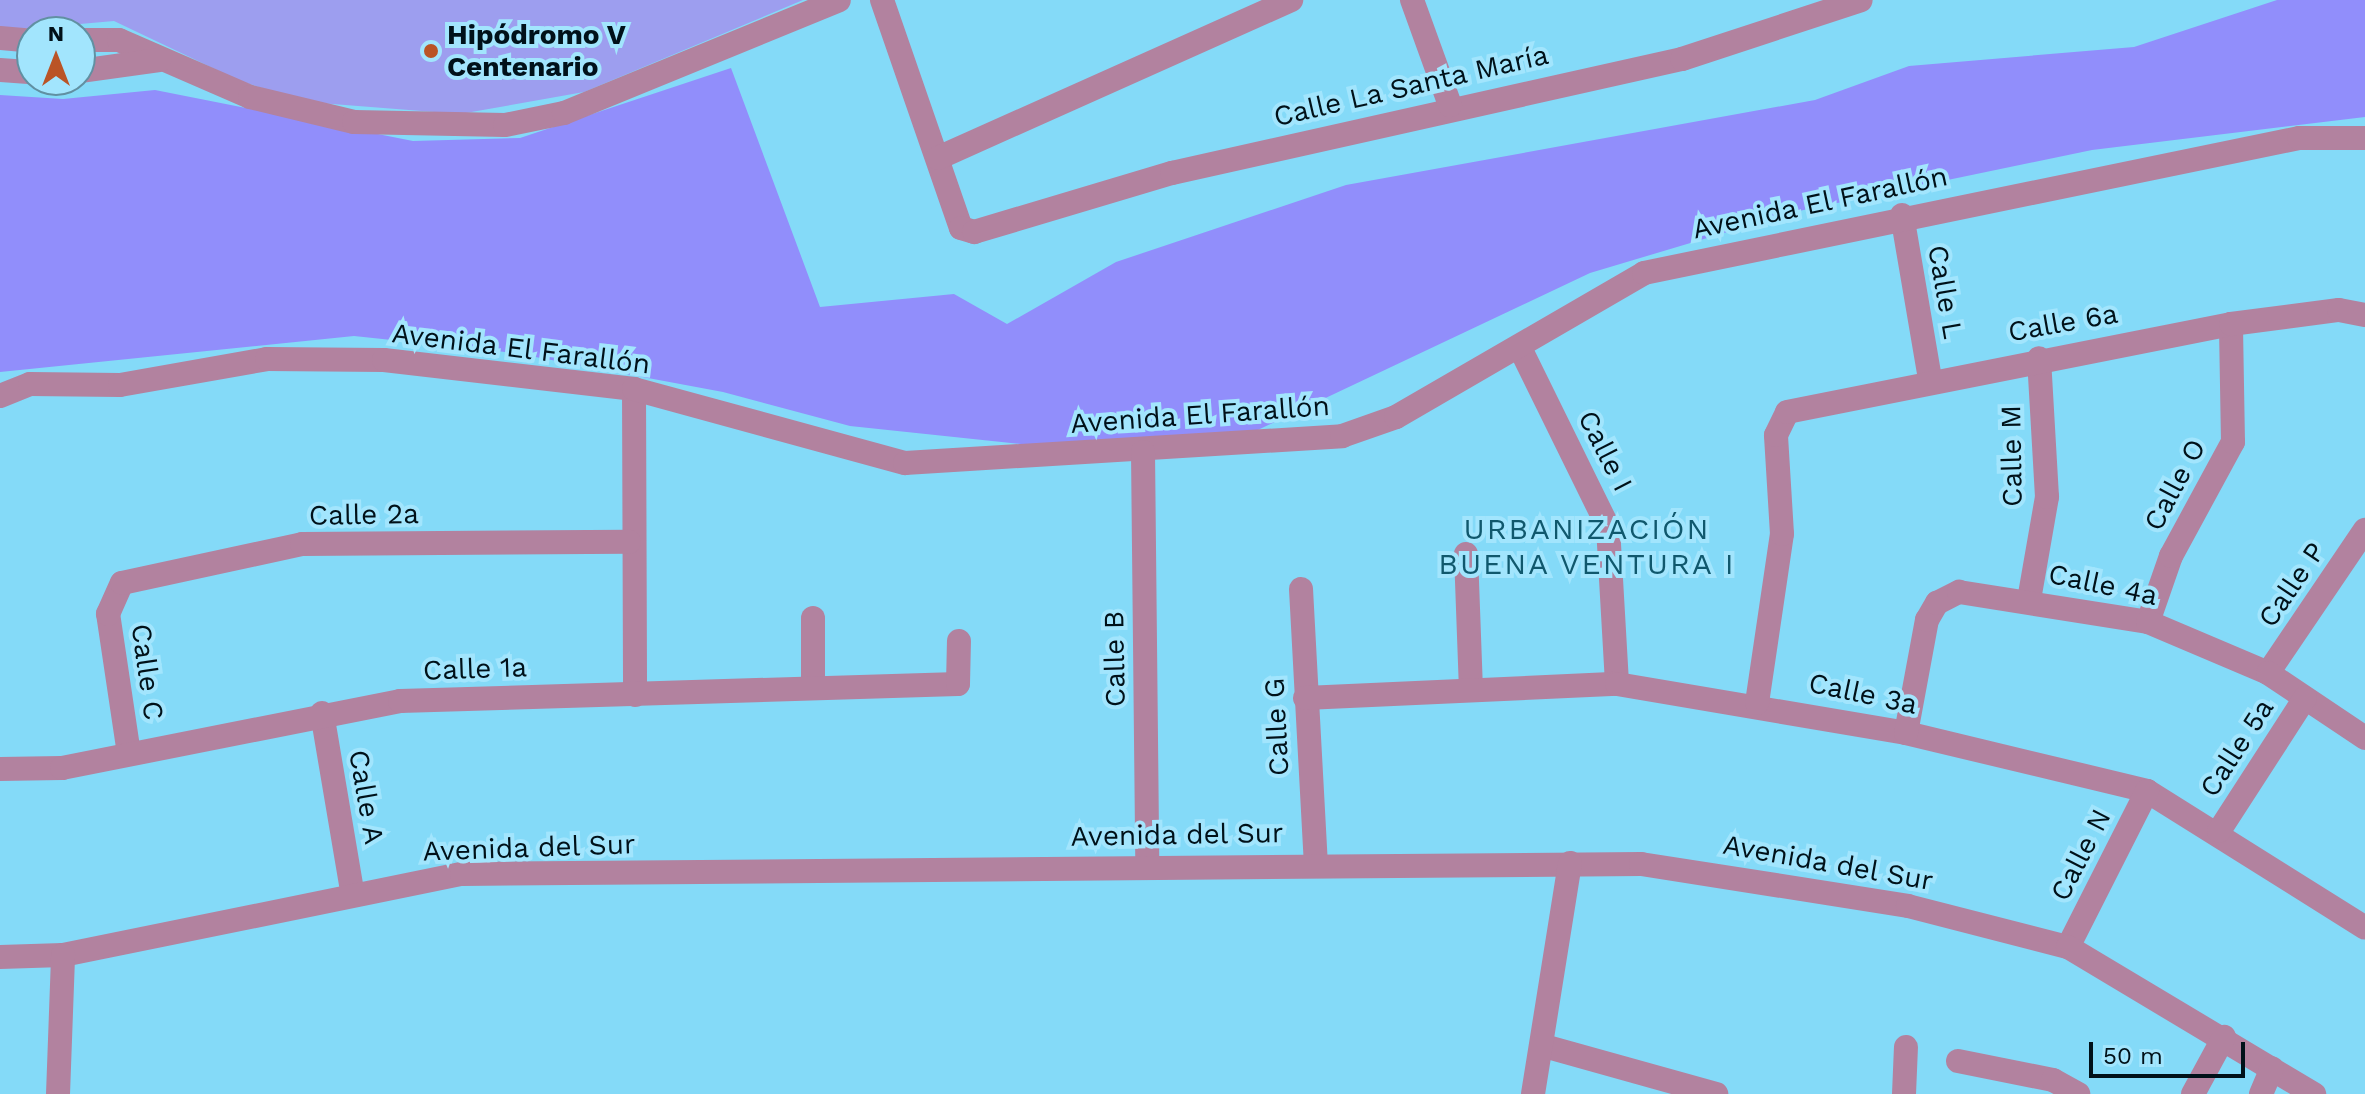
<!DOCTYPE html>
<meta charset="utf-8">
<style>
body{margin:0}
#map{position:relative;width:2365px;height:1094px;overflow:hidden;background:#84daf8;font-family:"Work Sans",sans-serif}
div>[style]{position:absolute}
.green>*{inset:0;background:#9d9eef}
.forest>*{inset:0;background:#918efb}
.minor>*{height:24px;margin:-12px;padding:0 12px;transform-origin:12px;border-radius:12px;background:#b2829f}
.dots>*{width:22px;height:22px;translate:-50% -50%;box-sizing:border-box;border:4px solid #a2e5fd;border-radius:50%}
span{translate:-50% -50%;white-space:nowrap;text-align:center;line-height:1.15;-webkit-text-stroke:8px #a2e5fd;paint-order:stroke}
.poi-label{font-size:28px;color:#001119;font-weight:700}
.left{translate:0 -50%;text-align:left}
.street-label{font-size:28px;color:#001119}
.neighbourhood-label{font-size:30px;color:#10586d;letter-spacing:2px}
.north{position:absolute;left:16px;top:16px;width:80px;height:80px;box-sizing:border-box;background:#a2e5fd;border:2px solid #6190a2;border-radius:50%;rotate:0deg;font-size:22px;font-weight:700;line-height:32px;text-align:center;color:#001119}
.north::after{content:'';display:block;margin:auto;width:28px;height:36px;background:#ba5426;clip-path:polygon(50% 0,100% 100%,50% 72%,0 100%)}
.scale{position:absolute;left:2089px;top:1042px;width:156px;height:36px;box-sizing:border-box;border:4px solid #001119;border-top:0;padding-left:10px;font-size:24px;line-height:28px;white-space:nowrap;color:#001119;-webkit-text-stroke:6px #a2e5fd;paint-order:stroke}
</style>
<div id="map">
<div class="green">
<i style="clip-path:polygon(0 0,803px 0,584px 92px,460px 114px,307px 102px,240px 81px,114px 21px,0 31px)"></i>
</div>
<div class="forest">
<i style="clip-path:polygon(2277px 0,2365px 0,2365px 117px,2092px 150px,1794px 212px,1590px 273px,1224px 446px,1107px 453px,850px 426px,723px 392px,514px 353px,354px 336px,0 372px,0 95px,63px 99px,155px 90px,413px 141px,520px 138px,731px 68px,820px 307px,954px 294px,1007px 324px,1116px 262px,1346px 185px,1815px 100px,1909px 66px,2134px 47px)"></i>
</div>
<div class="minor">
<i style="left:882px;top:0;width:241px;rotate:70.9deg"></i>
<i style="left:961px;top:228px;width:14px;rotate:17deg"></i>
<i style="left:974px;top:232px;width:207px;rotate:-16.6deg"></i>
<i style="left:1172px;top:173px;width:523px;rotate:-12.6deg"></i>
<i style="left:1682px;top:59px;width:188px;rotate:-18.2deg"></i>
<i style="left:1412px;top:0;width:112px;rotate:70.1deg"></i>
<i style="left:0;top:38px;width:32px;rotate:5deg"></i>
<i style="left:80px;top:40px;width:39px"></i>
<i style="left:119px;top:40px;width:143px;rotate:23.5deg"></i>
<i style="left:250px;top:97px;width:107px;rotate:13.5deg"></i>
<i style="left:354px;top:122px;width:151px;rotate:1.1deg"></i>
<i style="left:505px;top:125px;width:60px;rotate:-11.5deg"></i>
<i style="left:564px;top:113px;width:297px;rotate:-22.3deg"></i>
<i style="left:0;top:70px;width:32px;rotate:4deg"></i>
<i style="left:80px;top:71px;width:80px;rotate:-7.9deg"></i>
<i style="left:938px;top:158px;width:387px;rotate:-24.1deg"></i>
<i style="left:1902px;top:215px;width:166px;rotate:80.3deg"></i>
<i style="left:1520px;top:348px;width:199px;rotate:63.8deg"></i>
<i style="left:1608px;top:527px;width:157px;rotate:86.7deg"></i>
<i style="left:634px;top:389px;width:306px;rotate:89.8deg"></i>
<i style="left:0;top:396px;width:32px;rotate:-22deg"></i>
<i style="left:30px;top:384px;width:90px;rotate:0.6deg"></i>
<i style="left:120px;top:385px;width:149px;rotate:-10deg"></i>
<i style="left:267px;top:359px;width:117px;rotate:0.5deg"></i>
<i style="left:384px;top:360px;width:252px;rotate:6.6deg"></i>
<i style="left:634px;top:389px;width:281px;rotate:15.3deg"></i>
<i style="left:905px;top:463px;width:438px;rotate:-3.5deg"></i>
<i style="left:1342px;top:436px;width:57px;rotate:-19.4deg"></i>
<i style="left:1396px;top:417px;width:287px;rotate:-30.1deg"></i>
<i style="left:1644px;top:273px;width:669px;rotate:-11.65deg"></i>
<i style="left:2299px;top:138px;width:66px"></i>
<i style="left:1143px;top:452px;width:413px;rotate:89.4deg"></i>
<i style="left:1466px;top:554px;width:136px;rotate:87.9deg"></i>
<i style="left:1301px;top:589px;width:274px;rotate:86.9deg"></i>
<i style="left:2029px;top:600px;width:105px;rotate:-80.1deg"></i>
<i style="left:2047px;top:497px;width:139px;rotate:-93.3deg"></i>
<i style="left:813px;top:618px;width:70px;rotate:90deg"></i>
<i style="left:2148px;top:622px;width:70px;rotate:-70.8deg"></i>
<i style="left:2171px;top:556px;width:130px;rotate:-61.5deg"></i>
<i style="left:2233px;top:442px;width:118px;rotate:-91deg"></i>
<i style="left:2268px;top:673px;width:173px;rotate:-55.9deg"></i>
<i style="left:1305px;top:698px;width:312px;rotate:-2.6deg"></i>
<i style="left:1617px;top:684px;width:293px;rotate:9.6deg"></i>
<i style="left:1906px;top:733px;width:248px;rotate:13.5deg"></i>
<i style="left:2147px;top:791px;width:257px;rotate:32.1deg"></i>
<i style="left:1757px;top:703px;width:171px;rotate:-81.6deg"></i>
<i style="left:1782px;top:534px;width:99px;rotate:-93.5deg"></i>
<i style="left:1776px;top:435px;width:25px;rotate:-64deg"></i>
<i style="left:1787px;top:412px;width:453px;rotate:-11.2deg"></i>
<i style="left:2231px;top:324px;width:109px;rotate:-7.4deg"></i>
<i style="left:2339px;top:310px;width:26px;rotate:11deg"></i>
<i style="left:322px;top:713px;width:181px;rotate:80.4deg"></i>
<i style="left:1906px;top:733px;width:115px;rotate:-79.5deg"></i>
<i style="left:1927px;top:620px;width:20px;rotate:-60deg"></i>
<i style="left:1937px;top:603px;width:25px;rotate:-27deg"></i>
<i style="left:1959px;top:592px;width:191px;rotate:9deg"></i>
<i style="left:2148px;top:622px;width:130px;rotate:23deg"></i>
<i style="left:2268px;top:673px;width:117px;rotate:33.8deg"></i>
<i style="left:129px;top:754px;width:142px;rotate:-98.5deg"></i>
<i style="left:108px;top:614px;width:34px;rotate:-66deg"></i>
<i style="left:122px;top:583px;width:184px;rotate:-12.2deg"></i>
<i style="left:302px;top:544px;width:327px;rotate:-0.4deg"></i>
<i style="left:0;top:769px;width:62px;rotate:-0.9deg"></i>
<i style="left:62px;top:768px;width:345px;rotate:-11.2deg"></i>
<i style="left:400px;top:701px;width:558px;rotate:-1.75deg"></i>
<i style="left:958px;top:684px;width:43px;rotate:-88.7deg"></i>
<i style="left:2219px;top:831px;width:158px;rotate:-57.1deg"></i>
<i style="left:2068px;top:947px;width:175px;rotate:-63.1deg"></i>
<i style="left:0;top:957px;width:63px;rotate:-1.8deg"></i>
<i style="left:63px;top:955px;width:407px;rotate:-11.5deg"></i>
<i style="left:462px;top:874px;width:1179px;rotate:-0.49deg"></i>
<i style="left:1641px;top:864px;width:270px;rotate:8.9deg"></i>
<i style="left:1908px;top:906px;width:165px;rotate:14.4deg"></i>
<i style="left:2068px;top:947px;width:287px;rotate:30.9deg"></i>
<i style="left:1544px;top:1046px;width:179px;rotate:15.6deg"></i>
<i style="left:1958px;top:1061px;width:97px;rotate:11.3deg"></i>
<i style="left:2053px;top:1080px;width:29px;rotate:29deg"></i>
<i style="left:58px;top:1094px;width:139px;rotate:-87.9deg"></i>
<i style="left:1533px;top:1094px;width:234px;rotate:-80.9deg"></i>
<i style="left:1904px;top:1094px;width:47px;rotate:-87.6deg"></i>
<i style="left:2193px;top:1094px;width:65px;rotate:-61.5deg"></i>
<i style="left:2261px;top:1094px;width:28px;rotate:-67deg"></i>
</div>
<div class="dots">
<i style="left:431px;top:51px;background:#ba5426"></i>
</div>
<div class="poi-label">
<span class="left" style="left:447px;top:51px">Hipódromo V<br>Centenario</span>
</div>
<div class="street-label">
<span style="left:1411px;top:86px;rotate:-13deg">Calle La Santa María</span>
<span style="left:1820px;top:203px;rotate:-12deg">Avenida El Farallón</span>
<span style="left:1945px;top:292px;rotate:80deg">Calle L</span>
<span style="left:2063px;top:323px;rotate:-10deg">Calle 6a</span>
<span style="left:521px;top:349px;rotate:7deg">Avenida El Farallón</span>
<span style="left:1200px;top:415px;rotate:-4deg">Avenida El Farallón</span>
<span style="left:1605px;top:451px;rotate:63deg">Calle I</span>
<span style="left:2012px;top:456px;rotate:-91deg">Calle M</span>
<span style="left:2175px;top:485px;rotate:-62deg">Calle O</span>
<span style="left:364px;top:515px;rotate:-1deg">Calle 2a</span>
<span style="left:2103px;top:585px;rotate:12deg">Calle 4a</span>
<span style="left:2292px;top:585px;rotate:-56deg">Calle P</span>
<span style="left:1115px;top:659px;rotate:-91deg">Calle B</span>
<span style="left:475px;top:669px;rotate:-2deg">Calle 1a</span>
<span style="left:147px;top:672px;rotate:82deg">Calle C</span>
<span style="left:1863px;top:694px;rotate:12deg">Calle 3a</span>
<span style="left:1277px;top:727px;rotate:-93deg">Calle G</span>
<span style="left:2237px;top:748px;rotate:-57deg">Calle 5a</span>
<span style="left:366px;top:797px;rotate:80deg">Calle A</span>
<span style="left:1177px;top:835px;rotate:-1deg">Avenida del Sur</span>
<span style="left:529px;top:848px;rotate:-2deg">Avenida del Sur</span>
<span style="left:2081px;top:855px;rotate:-63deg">Calle N</span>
<span style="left:1828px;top:863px;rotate:10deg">Avenida del Sur</span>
</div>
<div class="neighbourhood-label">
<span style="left:1587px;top:546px">URBANIZACIÓN<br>BUENA VENTURA I</span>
</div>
<div class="north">N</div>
<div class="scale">50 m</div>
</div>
